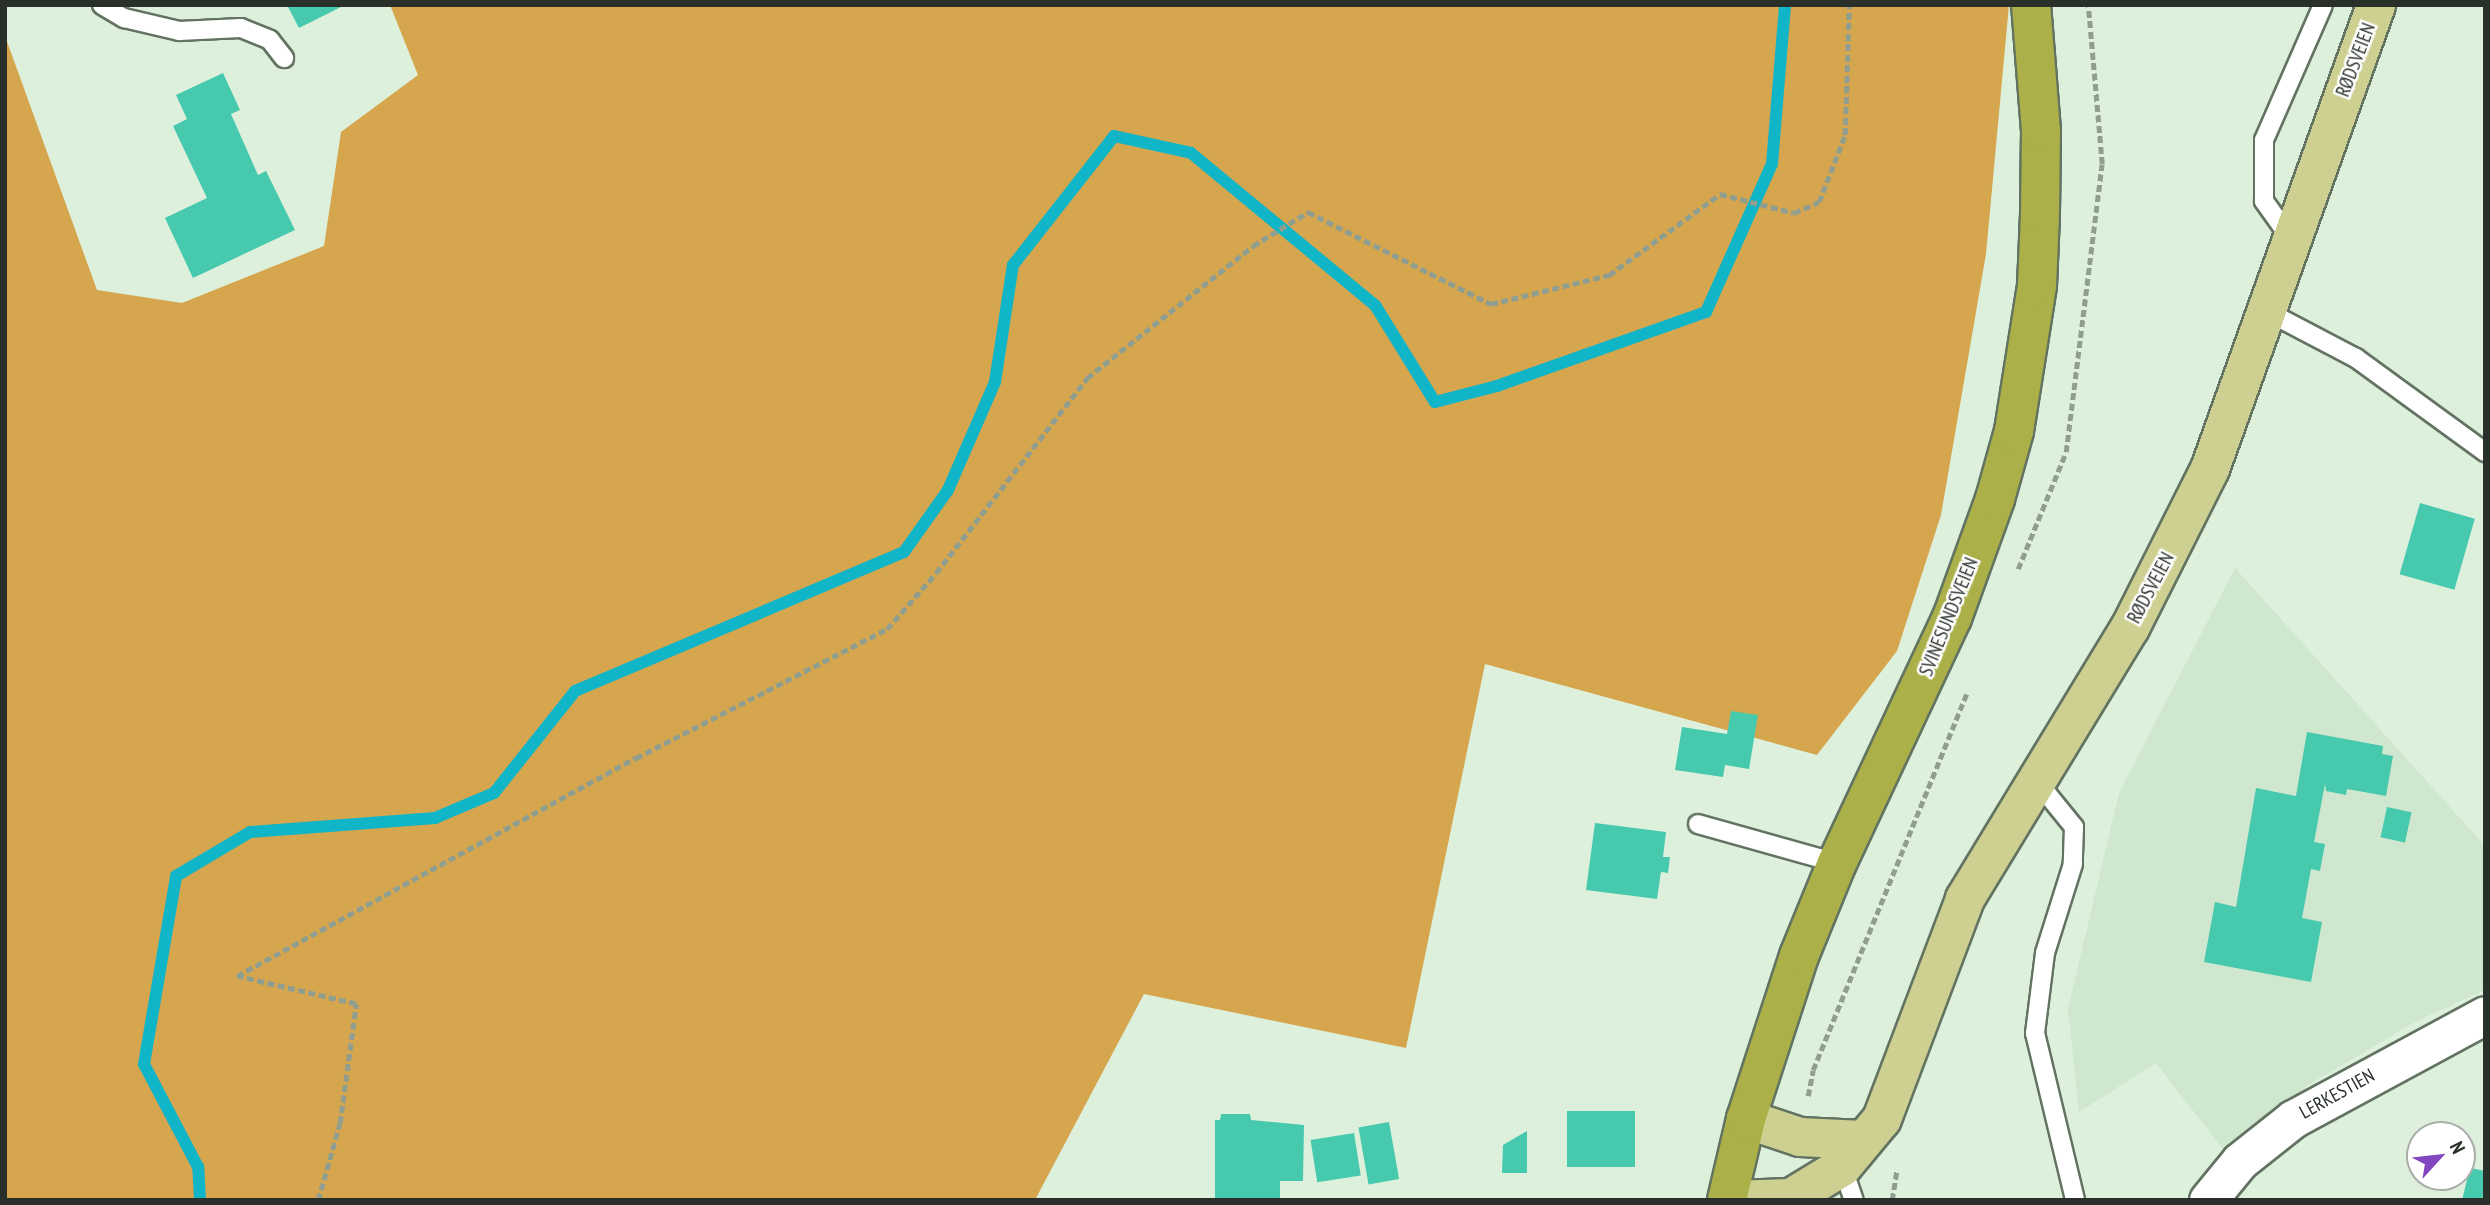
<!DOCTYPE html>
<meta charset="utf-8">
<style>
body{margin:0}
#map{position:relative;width:2490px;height:1205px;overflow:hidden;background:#ddf0dc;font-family:"PT Sans Narrow",sans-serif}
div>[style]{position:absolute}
.built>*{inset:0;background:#cee7ce}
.forest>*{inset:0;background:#d6a64e}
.stream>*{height:12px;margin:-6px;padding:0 6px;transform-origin:6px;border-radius:6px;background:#11b5c8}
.building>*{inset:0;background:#47c9ae;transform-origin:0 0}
.path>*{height:4.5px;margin-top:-2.25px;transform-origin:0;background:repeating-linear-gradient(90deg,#909e90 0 7px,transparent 0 10.5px)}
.roads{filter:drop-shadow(2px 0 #627361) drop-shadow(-2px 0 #627361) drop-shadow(0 2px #627361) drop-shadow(0 -2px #627361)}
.lane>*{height:18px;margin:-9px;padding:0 9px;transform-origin:9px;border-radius:9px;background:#fff}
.street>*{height:37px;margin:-18.5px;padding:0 18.5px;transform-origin:18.5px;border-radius:18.5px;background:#fff}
.primary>*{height:38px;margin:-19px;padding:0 19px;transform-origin:19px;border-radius:19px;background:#cdd091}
.highway>*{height:38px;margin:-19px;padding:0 19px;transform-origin:19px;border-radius:19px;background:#abb148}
span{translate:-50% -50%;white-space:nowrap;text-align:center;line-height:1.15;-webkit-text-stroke:5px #fff;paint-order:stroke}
.street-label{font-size:19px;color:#293029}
.frame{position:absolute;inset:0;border:7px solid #293029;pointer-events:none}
.north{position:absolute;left:2406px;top:1121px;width:70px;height:70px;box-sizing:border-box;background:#fff;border:2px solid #a9aca9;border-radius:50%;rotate:63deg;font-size:19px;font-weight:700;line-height:28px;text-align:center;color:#293029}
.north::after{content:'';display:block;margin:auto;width:24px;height:32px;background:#8247be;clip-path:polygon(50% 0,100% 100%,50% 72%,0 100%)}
</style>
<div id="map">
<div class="built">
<i style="clip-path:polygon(2235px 568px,2485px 846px,2485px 990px,2419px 1020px,2308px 1085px,2229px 1157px,2156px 1063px,2079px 1112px,2068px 1009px,2119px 793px)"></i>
</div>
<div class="forest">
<i style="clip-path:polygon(390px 5px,2009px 5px,1986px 254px,1941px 515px,1897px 651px,1817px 755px,1485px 664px,1406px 1048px,1144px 994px,1035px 1200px,5px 1200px,5px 36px,97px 290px,182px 303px,324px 246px,341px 132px,418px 75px)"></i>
</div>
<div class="stream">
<i style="left:200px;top:1200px;width:33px;rotate:-93deg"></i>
<i style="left:198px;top:1167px;width:116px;rotate:-117.7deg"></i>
<i style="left:144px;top:1064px;width:191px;rotate:-80.3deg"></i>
<i style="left:176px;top:876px;width:86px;rotate:-30.7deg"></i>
<i style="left:250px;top:832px;width:186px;rotate:-4.3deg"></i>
<i style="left:435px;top:818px;width:64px;rotate:-23deg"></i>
<i style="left:494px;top:793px;width:130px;rotate:-51.5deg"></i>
<i style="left:575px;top:691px;width:357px;rotate:-22.9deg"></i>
<i style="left:904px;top:552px;width:76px;rotate:-54.6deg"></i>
<i style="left:948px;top:490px;width:118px;rotate:-66.5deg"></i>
<i style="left:995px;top:382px;width:118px;rotate:-81.3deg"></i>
<i style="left:1013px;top:265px;width:164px;rotate:-51.9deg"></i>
<i style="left:1114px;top:136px;width:79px;rotate:12.4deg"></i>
<i style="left:1191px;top:153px;width:239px;rotate:39.6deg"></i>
<i style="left:1375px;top:305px;width:114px;rotate:58.3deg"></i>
<i style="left:1435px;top:402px;width:64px;rotate:-14.5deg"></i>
<i style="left:1497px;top:386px;width:222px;rotate:-19.5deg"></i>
<i style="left:1706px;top:312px;width:162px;rotate:-66deg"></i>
<i style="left:1772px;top:164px;width:160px;rotate:-85.3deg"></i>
</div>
<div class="building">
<i style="clip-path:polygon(287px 5px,345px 5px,299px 28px)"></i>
<i style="clip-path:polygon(223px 73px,240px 110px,231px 114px,258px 175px,266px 171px,295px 230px,193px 278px,165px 218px,207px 198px,173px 126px,187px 119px,176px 95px)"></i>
<i style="left:2420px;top:503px;width:57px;height:74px;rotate:16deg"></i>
<i style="clip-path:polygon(1731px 711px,1758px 715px,1749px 769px,1725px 765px,1723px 777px,1675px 770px,1682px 727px,1727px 734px)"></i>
<i style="clip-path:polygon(2307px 732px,2383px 746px,2382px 754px,2393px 756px,2386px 796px,2347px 789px,2346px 795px,2326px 791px,2325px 784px,2314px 842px,2325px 844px,2320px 871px,2311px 869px,2302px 918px,2322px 922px,2311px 982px,2204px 962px,2215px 902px,2236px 907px,2256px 788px,2296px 796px)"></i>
<i style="left:2387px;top:807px;width:25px;height:31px;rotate:12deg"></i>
<i style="clip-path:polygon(1595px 823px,1666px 832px,1663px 857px,1670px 857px,1668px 873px,1661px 872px,1657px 899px,1586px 890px)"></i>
<i style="left:1635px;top:1111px;width:56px;height:68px;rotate:90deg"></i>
<i style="clip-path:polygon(1221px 1114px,1250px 1114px,1251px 1120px,1304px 1125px,1303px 1181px,1280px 1181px,1280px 1200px,1215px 1200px,1215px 1120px,1220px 1120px)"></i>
<i style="left:1389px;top:1122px;width:58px;height:31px;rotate:80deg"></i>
<i style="clip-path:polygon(1527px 1131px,1527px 1173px,1502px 1173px,1503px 1145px)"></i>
<i style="left:1354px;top:1133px;width:43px;height:44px;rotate:81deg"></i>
<i style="clip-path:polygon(2470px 1168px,2485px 1171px,2485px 1200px,2462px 1200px)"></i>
</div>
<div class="path">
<i style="left:2018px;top:569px;width:126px;rotate:-67.7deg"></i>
<i style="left:2066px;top:452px;width:290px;rotate:-82.9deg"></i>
<i style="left:2102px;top:164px;width:160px;rotate:-95deg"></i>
<i style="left:1808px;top:1096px;width:26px;rotate:-79deg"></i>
<i style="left:1813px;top:1070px;width:409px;rotate:-67.8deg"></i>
<i style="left:318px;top:1200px;width:80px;rotate:-74.1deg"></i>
<i style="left:340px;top:1123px;width:120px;rotate:-82.3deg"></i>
<i style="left:356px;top:1004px;width:122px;rotate:-166.8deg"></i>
<i style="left:237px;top:976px;width:455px;rotate:-28.7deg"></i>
<i style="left:636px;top:758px;width:282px;rotate:-27.2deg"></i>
<i style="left:887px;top:629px;width:74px;rotate:-48.8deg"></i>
<i style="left:936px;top:573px;width:247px;rotate:-52.2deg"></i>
<i style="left:1087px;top:378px;width:212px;rotate:-38.5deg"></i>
<i style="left:1253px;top:246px;width:65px;rotate:-31.7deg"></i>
<i style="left:1308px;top:212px;width:205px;rotate:26.7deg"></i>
<i style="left:1491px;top:304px;width:122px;rotate:-13.8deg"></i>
<i style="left:1609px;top:275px;width:137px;rotate:-36.1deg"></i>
<i style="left:1720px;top:194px;width:76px;rotate:14.4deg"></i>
<i style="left:1794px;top:213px;width:27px;rotate:-24deg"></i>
<i style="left:1819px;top:202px;width:72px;rotate:-68.8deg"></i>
<i style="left:1845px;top:135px;width:130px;rotate:-88.2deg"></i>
<i style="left:1892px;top:1200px;width:30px;rotate:-81deg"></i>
</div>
<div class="roads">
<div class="lane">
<i style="left:102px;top:5px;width:26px;rotate:31deg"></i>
<i style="left:124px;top:18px;width:57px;rotate:13.3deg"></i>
<i style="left:179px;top:31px;width:62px;rotate:-2.8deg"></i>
<i style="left:241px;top:28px;width:31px;rotate:22deg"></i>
<i style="left:270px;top:40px;width:23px;rotate:52deg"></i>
<i style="left:2291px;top:239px;width:47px;rotate:-125.4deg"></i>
<i style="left:2264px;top:201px;width:61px;rotate:-90deg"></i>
<i style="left:2264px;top:140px;width:147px;rotate:-66.4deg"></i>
<i style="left:2266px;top:311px;width:102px;rotate:27.6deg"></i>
<i style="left:2356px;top:358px;width:160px;rotate:36.1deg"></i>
<i style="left:2035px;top:779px;width:62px;rotate:50.9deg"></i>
<i style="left:2074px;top:827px;width:37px;rotate:92deg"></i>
<i style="left:2073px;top:864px;width:93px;rotate:107.5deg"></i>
<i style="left:2045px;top:953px;width:81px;rotate:97.1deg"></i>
<i style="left:2035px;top:1033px;width:172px;rotate:76.5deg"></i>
<i style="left:1698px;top:824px;width:144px;rotate:15.7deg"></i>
<i style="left:1841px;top:1163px;width:39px;rotate:71deg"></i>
</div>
<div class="street">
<i style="left:2208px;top:1200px;width:50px;rotate:-50.6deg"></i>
<i style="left:2240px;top:1161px;width:68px;rotate:-38.4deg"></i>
<i style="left:2293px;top:1119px;width:218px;rotate:-28.4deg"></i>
</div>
<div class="primary">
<i style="left:1746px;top:1119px;width:57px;rotate:18.4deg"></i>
<i style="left:1800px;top:1137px;width:63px;rotate:2.7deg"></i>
<i style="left:1733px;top:1200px;width:58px;rotate:-2deg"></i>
<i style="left:1791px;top:1198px;width:60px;rotate:-31.3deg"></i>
<i style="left:1842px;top:1167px;width:62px;rotate:-50.2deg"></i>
<i style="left:1882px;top:1119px;width:235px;rotate:-69.3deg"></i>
<i style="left:1965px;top:899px;width:317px;rotate:-58.7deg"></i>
<i style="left:2130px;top:628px;width:178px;rotate:-63.3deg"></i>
<i style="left:2210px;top:469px;width:493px;rotate:-70.3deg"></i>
</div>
<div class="highway">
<i style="left:1727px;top:1200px;width:83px;rotate:-76.8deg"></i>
<i style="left:1746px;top:1119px;width:171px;rotate:-72deg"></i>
<i style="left:1799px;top:956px;width:100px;rotate:-67.8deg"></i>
<i style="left:1837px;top:863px;width:271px;rotate:-64.9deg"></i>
<i style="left:1952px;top:618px;width:127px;rotate:-70.1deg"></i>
<i style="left:1995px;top:499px;width:71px;rotate:-74.4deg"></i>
<i style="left:2014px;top:431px;width:147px;rotate:-81deg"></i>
<i style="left:2037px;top:286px;width:73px;rotate:-87.6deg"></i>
<i style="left:2040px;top:213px;width:82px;rotate:-89.3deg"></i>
<i style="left:2041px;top:131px;width:126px;rotate:-94.5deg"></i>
</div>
</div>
<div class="street-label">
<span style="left:2356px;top:60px;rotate:-69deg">RØDSVEIEN</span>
<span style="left:2151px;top:588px;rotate:-62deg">RØDSVEIEN</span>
<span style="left:1949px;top:617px;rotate:-68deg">SVINESUNDSVEIEN</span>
<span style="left:2337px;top:1094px;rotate:-29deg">LERKESTIEN</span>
</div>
<div class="frame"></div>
<div class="north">N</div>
</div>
